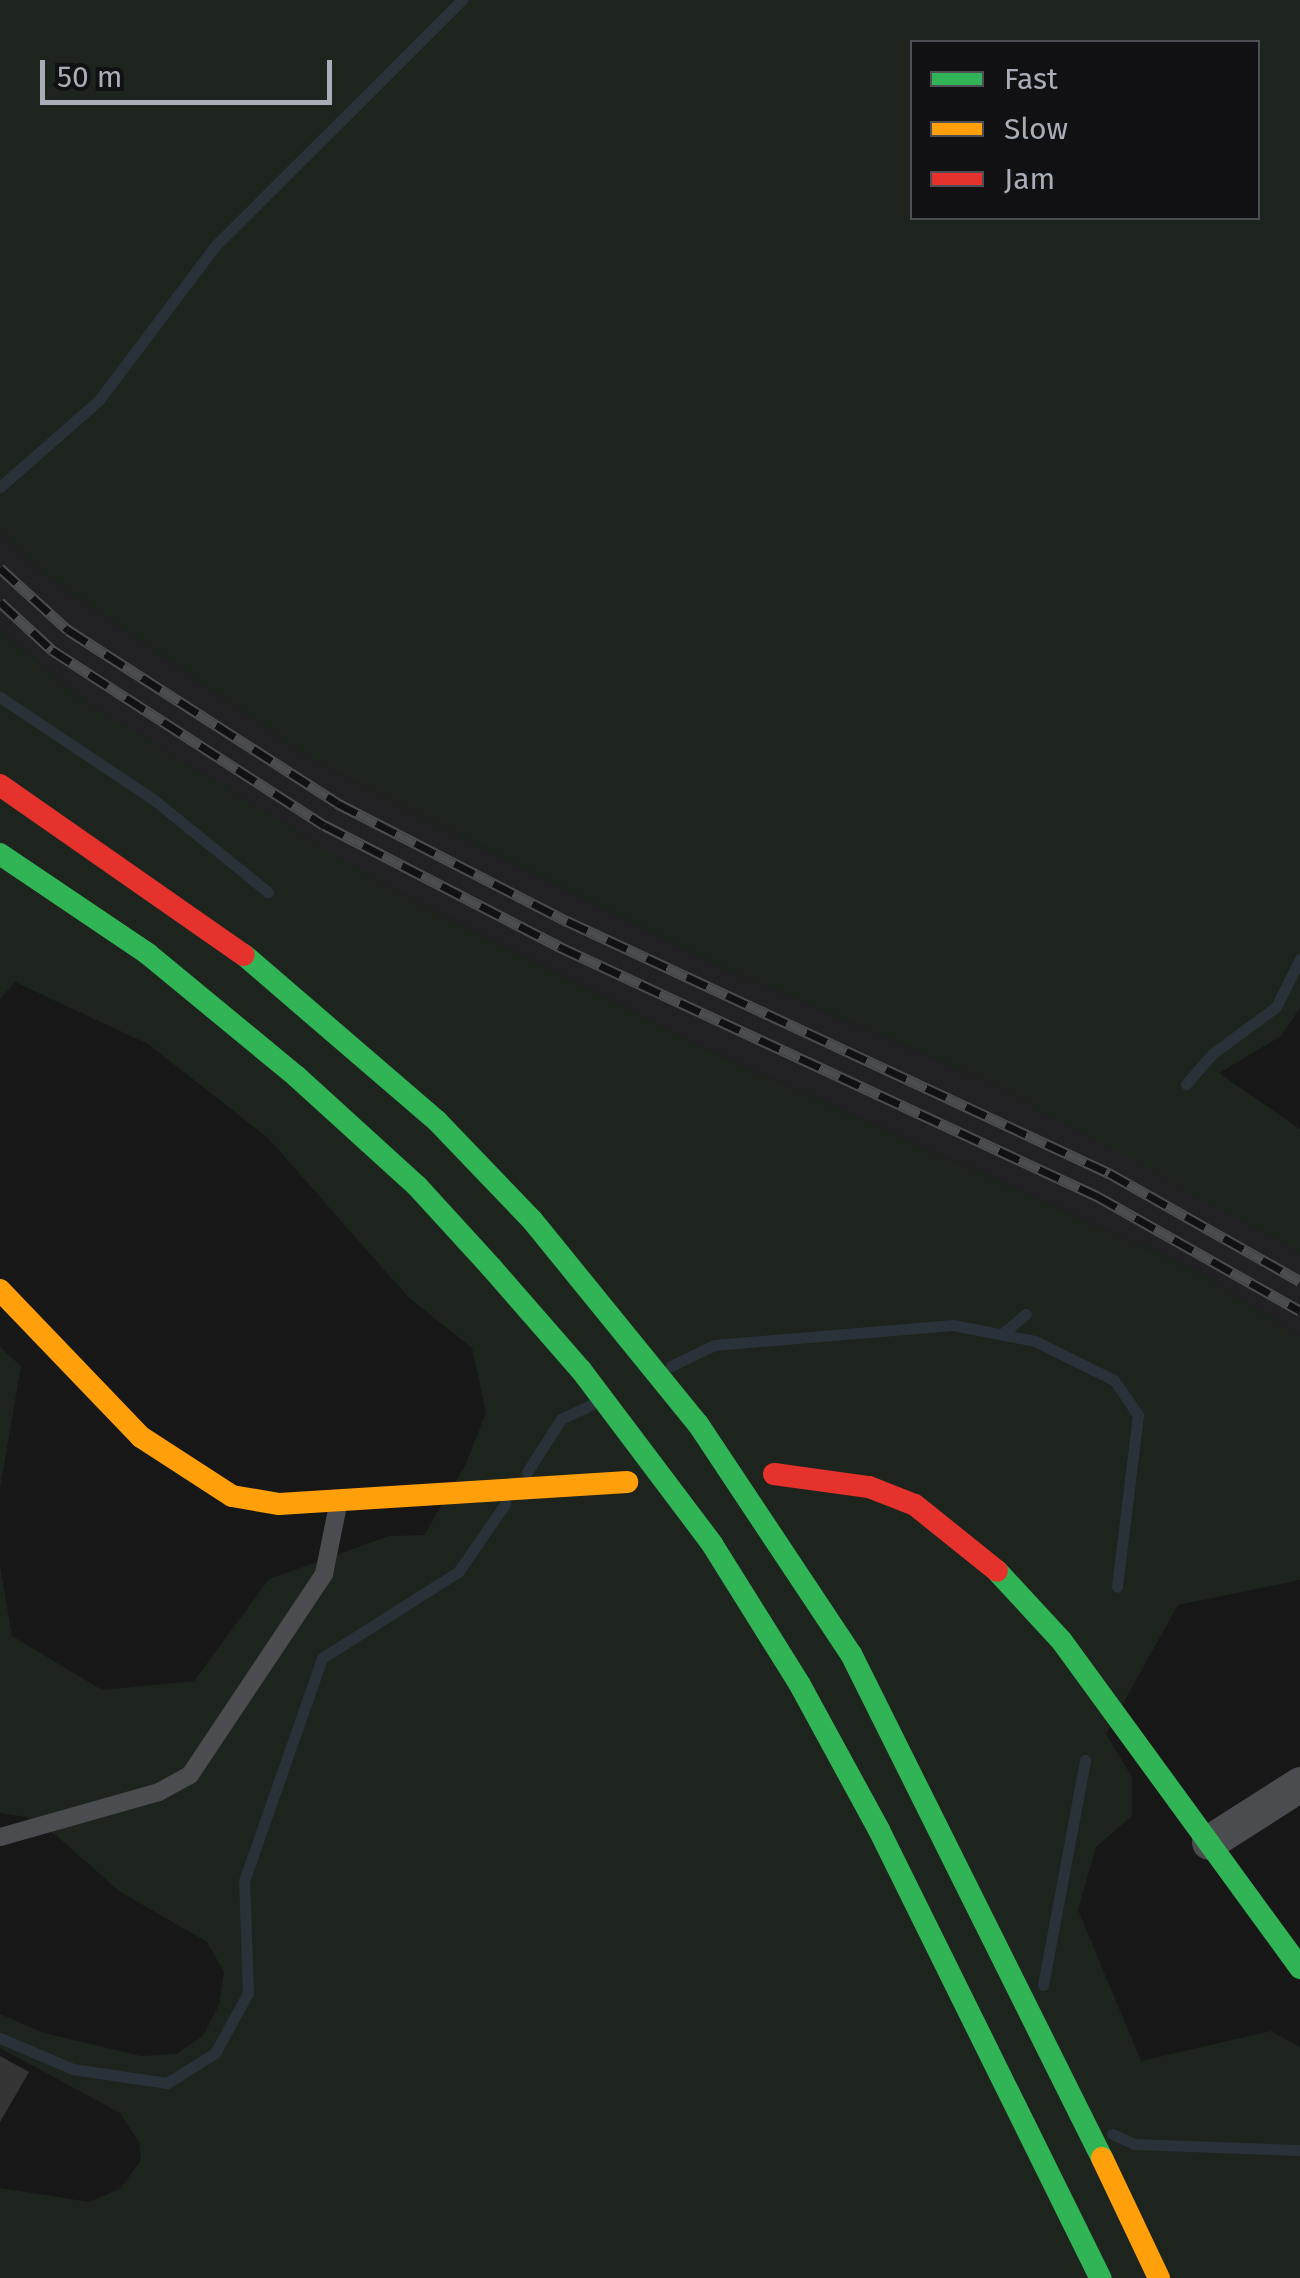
<!DOCTYPE html>
<style>
body{margin:0}
#map{position:relative;width:1300px;height:2278px;overflow:hidden;background:#171717;font-family:"Fira Sans",sans-serif}
div>[style]{position:absolute}
.built>*{inset:0;background:#212123}
.green>*{inset:0;background:#1d241e}
.stream>*{height:11px;margin:-5.5px;padding:0 5.5px;transform-origin:5.5px;border-radius:5.5px;background:#2a3239}
.building>*{inset:0;background:#353536}
.lane>*{height:18px;margin:-9px;padding:0 9px;transform-origin:9px;border-radius:9px;background:#4b4c50}
.street>*{height:35px;margin:-17.5px;padding:0 17.5px;transform-origin:17.5px;border-radius:17.5px;background:#4b4c50}
.fast>*{height:22px;margin:-11px;padding:0 11px;transform-origin:11px;border-radius:11px;background:#30b455}
.slow>*{height:22px;margin:-11px;padding:0 11px;transform-origin:11px;border-radius:11px;background:#ff9f0a}
.jam>*{height:22px;margin:-11px;padding:0 11px;transform-origin:11px;border-radius:11px;background:#e5322d}
.rail>*{height:11px;margin-top:-5.5px;transform-origin:0;background:repeating-linear-gradient(90deg,#111113 0 22px,#4b4c4f 0 44px);box-sizing:border-box;border-block:2px solid #4b4c4f}
.fast-bridge>*{height:22px;margin:-11px;padding:0 11px;transform-origin:11px;border-radius:11px;background:#30b455}
.slow-bridge>*{height:22px;margin:-11px;padding:0 11px;transform-origin:11px;border-radius:11px;background:#ff9f0a}
span{translate:-50% -50%;white-space:nowrap;text-align:center;line-height:1.15;-webkit-text-stroke:8px #111113;paint-order:stroke}
.legend{position:absolute;left:910px;top:40px;width:350px;height:180px;box-sizing:border-box;background:#111113;border:2px solid #4d4f55;margin:0;padding:12px 18px;list-style:none;font-size:30px;color:#a8adb8}
.legend li{display:flex;align-items:center;gap:20px;height:50px}
.legend b{width:50px;border:2px solid #4d4f55}
.scale{position:absolute;left:40px;top:60px;width:292px;height:45px;box-sizing:border-box;border:5px solid #a8adb8;border-top:0;padding-left:12px;font-size:30px;line-height:35px;white-space:nowrap;color:#a8adb8;-webkit-text-stroke:8px #111113;paint-order:stroke}
</style>
<div id="map">
<div class="built">
<i style="clip-path:polygon(0 531px,40px 571px,314px 761px,710px 962px,992px 1083px,1264px 1228px,1300px 1253px,1300px 1336px,1195px 1270px,698px 1045px,385px 885px,233px 798px,84px 701px,0 629px)"></i>
</div>
<div class="green">
<i style="clip-path:polygon(evenodd,0 0,1300px 0,1300px 1008px,1281px 1036px,1219px 1073px,1300px 1129px,1300px 1253px,992px 1083px,710px 962px,314px 761px,40px 571px,0 531px,0 0,912px 42px,1258px 42px,1258px 218px,912px 218px,912px 42px)"></i>
<i style="clip-path:polygon(0 629px,84px 701px,385px 885px,698px 1045px,1195px 1270px,1300px 1336px,1300px 1580px,1178px 1605px,1106px 1734px,1132px 1777px,1132px 1816px,1096px 1847px,1078px 1910px,1141px 2061px,1271px 2031px,1300px 2047px,1300px 2278px,0 2278px,0 2188px,90px 2202px,121px 2188px,141px 2160px,139px 2142px,120px 2113px,0 2048px,0 2014px,44px 2033px,141px 2056px,176px 2054px,203px 2036px,219px 2005px,224px 1972px,207px 1942px,119px 1891px,57px 1836px,26px 1817px,0 1813px,0 1565px,12px 1636px,102px 1690px,194px 1681px,269px 1579px,389px 1536px,424px 1535px,465px 1466px,486px 1413px,472px 1348px,408px 1297px,268px 1138px,148px 1044px,15px 982px,0 999px)"></i>
<i style="clip-path:polygon(0 1347px,21px 1366px,0 1489px)"></i>
</div>
<div class="stream">
<i style="left:0;top:487px;width:132px;rotate:-41.3deg"></i>
<i style="left:99px;top:400px;width:193px;rotate:-53deg"></i>
<i style="left:215px;top:246px;width:349px;rotate:-44.9deg"></i>
<i style="left:0;top:697px;width:184px;rotate:33.7deg"></i>
<i style="left:153px;top:799px;width:148px;rotate:39deg"></i>
<i style="left:1186px;top:1084px;width:40px;rotate:-49deg"></i>
<i style="left:1212px;top:1054px;width:79px;rotate:-36.3deg"></i>
<i style="left:1276px;top:1007px;width:54px;rotate:-63.4deg"></i>
<i style="left:1002px;top:1334px;width:31px;rotate:-40deg"></i>
<i style="left:671px;top:1366px;width:48px;rotate:-26deg"></i>
<i style="left:714px;top:1345px;width:240px;rotate:-4.8deg"></i>
<i style="left:953px;top:1325px;width:84px;rotate:11deg"></i>
<i style="left:1035px;top:1341px;width:88px;rotate:26.3deg"></i>
<i style="left:1114px;top:1380px;width:42px;rotate:55.6deg"></i>
<i style="left:1138px;top:1415px;width:173px;rotate:97deg"></i>
<i style="left:527px;top:1472px;width:63px;rotate:-57.3deg"></i>
<i style="left:561px;top:1419px;width:33px;rotate:-25deg"></i>
<i style="left:1043px;top:1985px;width:229px;rotate:-79.4deg"></i>
<i style="left:0;top:2038px;width:79px;rotate:23deg"></i>
<i style="left:73px;top:2069px;width:95px;rotate:8.5deg"></i>
<i style="left:167px;top:2083px;width:57px;rotate:-32deg"></i>
<i style="left:215px;top:2053px;width:68px;rotate:-61.2deg"></i>
<i style="left:248px;top:1993px;width:112px;rotate:-92deg"></i>
<i style="left:244px;top:1881px;width:236px;rotate:-70.7deg"></i>
<i style="left:322px;top:1658px;width:161px;rotate:-32.3deg"></i>
<i style="left:458px;top:1572px;width:83px;rotate:-55.3deg"></i>
<i style="left:1112px;top:2134px;width:24px;rotate:24deg"></i>
<i style="left:1134px;top:2144px;width:166px;rotate:2.1deg"></i>
</div>
<div class="building">
<i style="clip-path:polygon(0 2056px,29px 2072px,0 2122px)"></i>
</div>
<div class="lane">
<i style="left:0;top:1837px;width:165px;rotate:-15.8deg"></i>
<i style="left:159px;top:1792px;width:35px;rotate:-29deg"></i>
<i style="left:190px;top:1775px;width:242px;rotate:-56.3deg"></i>
<i style="left:324px;top:1574px;width:70px;rotate:-78.5deg"></i>
</div>
<div class="street">
<i style="left:1209px;top:1842px;width:108px;rotate:-32.5deg"></i>
</div>
<div class="fast">
<i style="left:0;top:854px;width:179px;rotate:34deg"></i>
<i style="left:148px;top:954px;width:192px;rotate:39.5deg"></i>
<i style="left:296px;top:1076px;width:164px;rotate:42.3deg"></i>
<i style="left:417px;top:1186px;width:110px;rotate:47.6deg"></i>
<i style="left:244px;top:955px;width:255px;rotate:40.7deg"></i>
<i style="left:437px;top:1121px;width:137px;rotate:46.2deg"></i>
<i style="left:997px;top:1571px;width:94px;rotate:47.2deg"></i>
<i style="left:1061px;top:1640px;width:406px;rotate:53.9deg"></i>
</div>
<div class="slow">
<i style="left:0;top:1290px;width:204px;rotate:46.2deg"></i>
<i style="left:141px;top:1437px;width:108px;rotate:33deg"></i>
<i style="left:232px;top:1496px;width:48px;rotate:9.7deg"></i>
<i style="left:279px;top:1504px;width:349px;rotate:-3.6deg"></i>
</div>
<div class="jam">
<i style="left:0;top:785px;width:297px;rotate:34.9deg"></i>
<i style="left:774px;top:1474px;width:96px;rotate:7.8deg"></i>
<i style="left:869px;top:1487px;width:49px;rotate:21.4deg"></i>
<i style="left:915px;top:1505px;width:105px;rotate:38.8deg"></i>
</div>
<div class="rail">
<i style="left:0;top:568px;width:92px;rotate:42.4deg"></i>
<i style="left:68px;top:630px;width:320px;rotate:32.7deg"></i>
<i style="left:337px;top:803px;width:259px;rotate:27.2deg"></i>
<i style="left:567px;top:921px;width:598px;rotate:24.94deg"></i>
<i style="left:1109px;top:1173px;width:219px;rotate:29.5deg"></i>
<i style="left:0;top:602px;width:71px;rotate:42.7deg"></i>
<i style="left:52px;top:650px;width:323px;rotate:32.8deg"></i>
<i style="left:324px;top:825px;width:266px;rotate:27.3deg"></i>
<i style="left:560px;top:947px;width:592px;rotate:24.88deg"></i>
<i style="left:1097px;top:1196px;width:233px;rotate:29.5deg"></i>
</div>
<div class="fast-bridge">
<i style="left:532px;top:1220px;width:263px;rotate:50.9deg"></i>
<i style="left:698px;top:1424px;width:276px;rotate:56.4deg"></i>
<i style="left:851px;top:1654px;width:563px;rotate:63.53deg"></i>
<i style="left:491px;top:1267px;width:137px;rotate:48.9deg"></i>
<i style="left:581px;top:1370px;width:218px;rotate:53deg"></i>
<i style="left:712px;top:1544px;width:166px;rotate:58deg"></i>
<i style="left:800px;top:1685px;width:165px;rotate:61.4deg"></i>
<i style="left:879px;top:1830px;width:500px;rotate:63.7deg"></i>
</div>
<div class="slow-bridge">
<i style="left:1102px;top:2158px;width:133px;rotate:64.6deg"></i>
</div>
<ul class="legend">
<li><b style="height:12px;background:#30b455"></b>Fast</li>
<li><b style="height:12px;background:#ff9f0a"></b>Slow</li>
<li><b style="height:12px;background:#e5322d"></b>Jam</li>
</ul>
<div class="scale">50 m</div>
</div>
